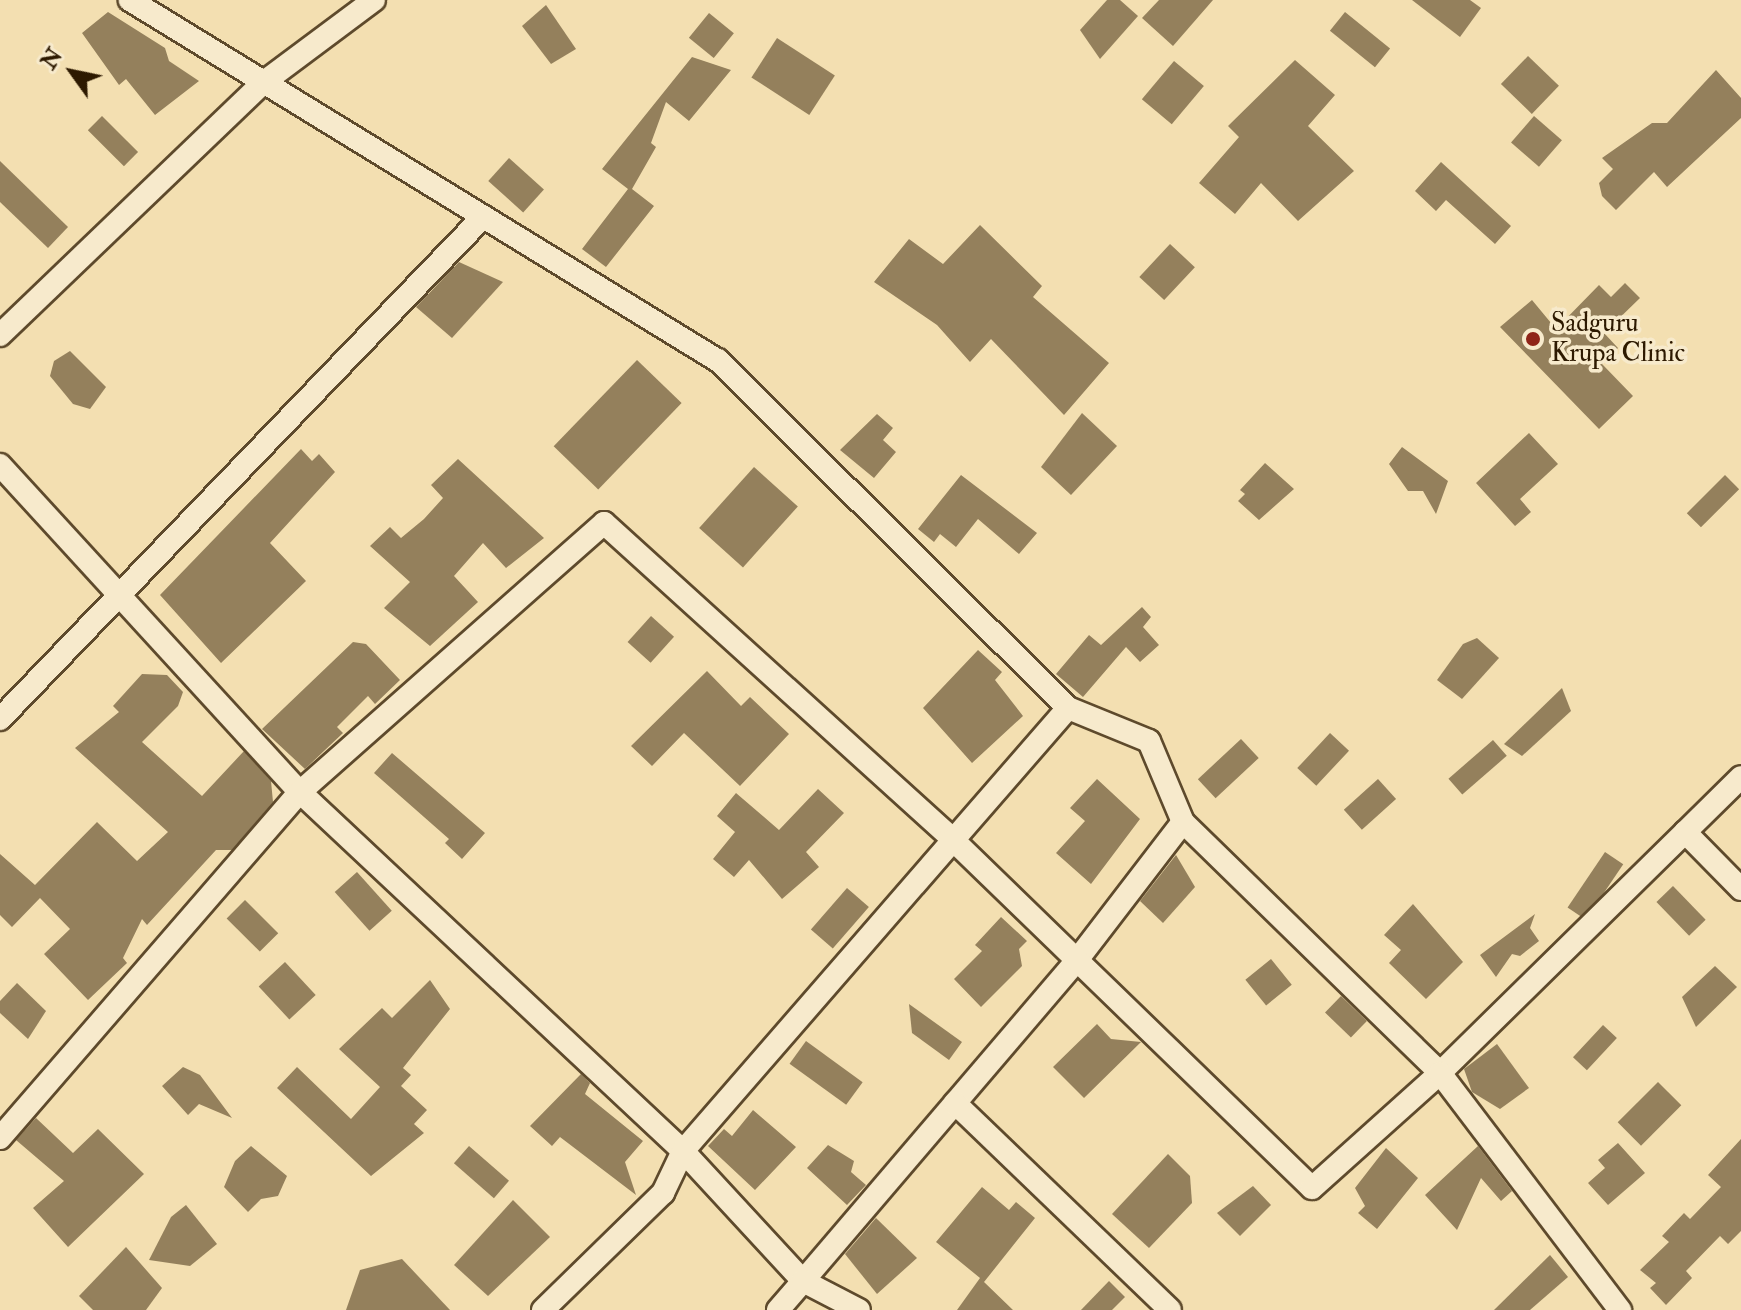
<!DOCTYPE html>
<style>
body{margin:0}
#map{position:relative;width:1741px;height:1310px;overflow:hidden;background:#f3dfb1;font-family:"IM FELL Double Pica",serif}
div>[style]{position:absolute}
.building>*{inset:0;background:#94805c;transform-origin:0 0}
.roads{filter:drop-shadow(2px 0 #5e4a2c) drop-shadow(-2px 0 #5e4a2c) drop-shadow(0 2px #5e4a2c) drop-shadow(0 -2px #5e4a2c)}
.street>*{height:22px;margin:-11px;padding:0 11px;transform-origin:11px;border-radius:11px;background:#f7eacc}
.dots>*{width:22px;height:22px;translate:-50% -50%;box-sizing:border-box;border:4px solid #f7eacc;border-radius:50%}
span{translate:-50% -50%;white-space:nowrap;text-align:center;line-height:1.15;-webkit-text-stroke:7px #f7eacc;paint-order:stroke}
.poi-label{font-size:26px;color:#2d1900}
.left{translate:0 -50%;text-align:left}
.north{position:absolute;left:32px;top:32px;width:80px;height:80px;-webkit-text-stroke:6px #f7eacc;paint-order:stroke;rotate:303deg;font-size:22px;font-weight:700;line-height:32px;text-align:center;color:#2d1900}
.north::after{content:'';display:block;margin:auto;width:28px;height:36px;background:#2d1900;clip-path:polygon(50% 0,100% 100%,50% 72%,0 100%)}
</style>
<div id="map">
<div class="building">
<i style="clip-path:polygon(1107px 0,1120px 0,1138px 16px,1100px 59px,1080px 30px)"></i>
<i style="clip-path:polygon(1159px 0,1213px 0,1173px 46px,1142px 18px)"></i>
<i style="clip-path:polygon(1412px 0,1470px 0,1481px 8px,1460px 37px)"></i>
<i style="clip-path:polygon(546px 5px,576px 49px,551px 64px,522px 26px)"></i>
<i style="clip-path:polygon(108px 12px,165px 48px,169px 61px,199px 81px,155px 115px,126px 79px,119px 85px,82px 33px)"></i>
<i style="left:1345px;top:12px;width:58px;height:24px;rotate:39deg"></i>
<i style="left:709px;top:13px;width:32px;height:32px;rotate:39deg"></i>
<i style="left:777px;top:38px;width:69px;height:47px;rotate:33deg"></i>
<i style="left:1528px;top:56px;width:43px;height:39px;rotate:44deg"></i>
<i style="clip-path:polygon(692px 57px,731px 70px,689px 121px,666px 102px,651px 143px,656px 147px,632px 189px,654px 206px,606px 267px,582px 249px,628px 189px,602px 169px)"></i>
<i style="clip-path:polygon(1295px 60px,1335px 95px,1308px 126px,1354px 171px,1298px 221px,1261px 183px,1235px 214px,1199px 183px,1239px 137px,1228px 126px)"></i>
<i style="left:1174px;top:61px;width:39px;height:50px;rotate:40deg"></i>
<i style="clip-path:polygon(1716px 70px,1741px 98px,1741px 118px,1667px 187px,1654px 172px,1616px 210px,1602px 196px,1599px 183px,1613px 169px,1602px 158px,1652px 123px,1667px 123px)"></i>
<i style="left:102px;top:116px;width:51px;height:20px;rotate:45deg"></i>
<i style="left:1534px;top:116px;width:37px;height:35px;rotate:41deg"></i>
<i style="left:509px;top:158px;width:47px;height:31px;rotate:42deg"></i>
<i style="clip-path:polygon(0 161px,68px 227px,48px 248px,0 202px)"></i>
<i style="clip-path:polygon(1441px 162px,1511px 226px,1495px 244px,1446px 200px,1436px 211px,1415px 191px)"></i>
<i style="clip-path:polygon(980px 225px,1042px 286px,1033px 297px,1109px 363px,1064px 415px,991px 339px,970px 362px,937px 325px,874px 282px,909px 239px,943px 264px)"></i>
<i style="left:1170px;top:244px;width:34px;height:45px;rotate:43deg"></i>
<i style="clip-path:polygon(459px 262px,503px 282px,452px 338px,416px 307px)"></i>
<i style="clip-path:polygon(1625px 283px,1640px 298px,1604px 333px,1618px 348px,1602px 364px,1633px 396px,1599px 429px,1500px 327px,1532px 300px,1556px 329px,1599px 285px,1611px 297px)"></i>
<i style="clip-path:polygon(70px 351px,106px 387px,90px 409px,73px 404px,50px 376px,54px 361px)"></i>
<i style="left:637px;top:360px;width:62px;height:120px;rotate:44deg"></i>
<i style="clip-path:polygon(1082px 413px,1117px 446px,1071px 495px,1041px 467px)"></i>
<i style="clip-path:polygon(877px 414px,893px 428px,883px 440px,896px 452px,874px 478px,840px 450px)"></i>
<i style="clip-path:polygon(1529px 433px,1558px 464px,1520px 499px,1531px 512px,1515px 526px,1476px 483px)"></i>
<i style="clip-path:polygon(1402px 447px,1448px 481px,1436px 514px,1423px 491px,1408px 491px,1389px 464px)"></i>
<i style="clip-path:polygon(301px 449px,312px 461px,319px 454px,335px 472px,270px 543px,306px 581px,221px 663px,160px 595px)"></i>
<i style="clip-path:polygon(458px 459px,544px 538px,506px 568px,483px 543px,454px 576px,478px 602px,430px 646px,384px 608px,410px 582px,370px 546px,390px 527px,401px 538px,424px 519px,443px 498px,431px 485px)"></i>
<i style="clip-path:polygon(1265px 463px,1294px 489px,1259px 520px,1238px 501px,1245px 494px,1240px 490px)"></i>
<i style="left:754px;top:467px;width:59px;height:82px;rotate:42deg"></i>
<i style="clip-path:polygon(961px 475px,1037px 533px,1019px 554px,978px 519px,956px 547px,940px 534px,934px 542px,918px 529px)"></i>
<i style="left:1725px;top:475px;width:20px;height:54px;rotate:45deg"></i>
<i style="clip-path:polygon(1142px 607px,1151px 617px,1143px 627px,1159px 645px,1140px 662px,1126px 647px,1083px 697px,1056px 674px,1089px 635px,1101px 645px)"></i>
<i style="left:651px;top:616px;width:31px;height:35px;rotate:42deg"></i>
<i style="clip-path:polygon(1477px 638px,1499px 658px,1462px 699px,1437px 680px,1463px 644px)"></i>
<i style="clip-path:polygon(353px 642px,366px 644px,400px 680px,375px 704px,368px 696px,337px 727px,343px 733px,305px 769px,262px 729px)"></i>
<i style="clip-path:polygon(978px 650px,1002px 672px,995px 680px,1023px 716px,972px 763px,923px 708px)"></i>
<i style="clip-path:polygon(707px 671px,741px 706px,750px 697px,789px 734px,740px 786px,684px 733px,652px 766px,631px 746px)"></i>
<i style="clip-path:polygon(142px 674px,167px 675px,183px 692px,178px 706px,142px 742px,202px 796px,244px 751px,271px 781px,273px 802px,232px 850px,216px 850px,147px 925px,142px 919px,123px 958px,127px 963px,88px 1000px,44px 954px,70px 929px,40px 898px,12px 927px,0 915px,0 854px,35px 885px,97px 822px,137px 861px,168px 832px,75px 748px,119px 712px,113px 706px)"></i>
<i style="clip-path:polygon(1562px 688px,1571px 711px,1522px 756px,1504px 744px)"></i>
<i style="left:1330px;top:733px;width:26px;height:48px;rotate:43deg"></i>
<i style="left:1241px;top:739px;width:26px;height:59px;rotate:47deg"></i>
<i style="left:1493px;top:740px;width:21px;height:59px;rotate:49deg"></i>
<i style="clip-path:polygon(392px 753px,485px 833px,462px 859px,445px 843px,449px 839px,374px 773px)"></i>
<i style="clip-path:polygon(1097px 779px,1140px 819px,1091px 884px,1056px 853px,1085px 821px,1070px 808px)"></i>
<i style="left:1378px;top:779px;width:27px;height:46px;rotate:48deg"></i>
<i style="clip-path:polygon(818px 789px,844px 813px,806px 852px,819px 867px,782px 899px,749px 860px,734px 877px,713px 859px,735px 832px,717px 816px,736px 793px,779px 830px)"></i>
<i style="left:1605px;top:852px;width:22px;height:67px;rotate:34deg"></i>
<i style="clip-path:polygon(1176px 855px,1195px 887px,1163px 923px,1140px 901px)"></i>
<i style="left:357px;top:872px;width:52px;height:30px;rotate:48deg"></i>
<i style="left:1673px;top:886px;width:47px;height:23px;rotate:46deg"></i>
<i style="left:847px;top:888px;width:29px;height:55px;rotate:41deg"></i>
<i style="left:245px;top:900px;width:47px;height:26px;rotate:45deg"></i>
<i style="clip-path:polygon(1413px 904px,1463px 962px,1426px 999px,1389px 963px,1401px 950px,1384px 935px)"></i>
<i style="clip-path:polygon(1535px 914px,1530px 928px,1539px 941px,1520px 956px,1512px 954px,1496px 977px,1480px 955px)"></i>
<i style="clip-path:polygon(1001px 917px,1027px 941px,1019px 949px,1022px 966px,981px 1007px,954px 979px,982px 951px,975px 945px)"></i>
<i style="left:1271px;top:959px;width:33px;height:33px;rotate:51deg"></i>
<i style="left:285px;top:962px;width:45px;height:36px;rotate:47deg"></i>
<i style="clip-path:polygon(1715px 966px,1737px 987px,1696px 1027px,1682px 997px)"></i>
<i style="clip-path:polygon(430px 980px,450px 1009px,403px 1068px,411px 1075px,401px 1086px,427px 1110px,414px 1124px,424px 1133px,371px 1176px,277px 1088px,297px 1067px,351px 1119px,380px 1087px,339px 1049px,382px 1008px,392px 1018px)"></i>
<i style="clip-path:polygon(17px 983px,46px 1011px,28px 1039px,0 1013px,0 1001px)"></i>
<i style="left:1341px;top:996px;width:36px;height:23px;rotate:44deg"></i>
<i style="clip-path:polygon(909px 1004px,962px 1042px,949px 1060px,912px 1033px)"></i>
<i style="clip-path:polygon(1097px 1024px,1111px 1039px,1141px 1042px,1084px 1098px,1053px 1067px)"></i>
<i style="left:1603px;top:1025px;width:19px;height:44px;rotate:43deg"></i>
<i style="left:806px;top:1041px;width:70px;height:28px;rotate:36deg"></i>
<i style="clip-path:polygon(1497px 1044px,1529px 1088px,1500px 1109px,1472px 1092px,1464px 1069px)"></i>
<i style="clip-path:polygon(183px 1067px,200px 1075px,232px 1118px,199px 1104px,188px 1115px,162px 1086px)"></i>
<i style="clip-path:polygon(581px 1074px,590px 1083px,585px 1094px,643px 1141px,625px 1162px,636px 1195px,560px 1137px,552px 1146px,530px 1126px)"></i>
<i style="left:1658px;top:1082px;width:33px;height:57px;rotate:45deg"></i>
<i style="clip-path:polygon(753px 1110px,796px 1147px,755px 1190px,708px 1146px,724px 1129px,732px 1136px)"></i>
<i style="clip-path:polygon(36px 1118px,73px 1153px,98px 1129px,144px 1174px,68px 1247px,33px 1208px,64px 1181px,16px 1140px)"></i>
<i style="clip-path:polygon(1741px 1139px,1741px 1231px,1728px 1244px,1720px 1236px,1686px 1271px,1692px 1278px,1666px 1305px,1650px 1288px,1656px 1283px,1640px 1270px,1669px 1242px,1662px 1236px,1684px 1213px,1690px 1219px,1721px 1187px,1708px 1175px)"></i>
<i style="clip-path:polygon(1618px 1143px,1645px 1173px,1608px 1205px,1588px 1183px,1605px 1168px,1598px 1160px)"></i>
<i style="clip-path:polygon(828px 1145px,854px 1161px,851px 1172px,866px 1185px,847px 1205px,807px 1168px)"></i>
<i style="clip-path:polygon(251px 1146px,287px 1176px,278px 1196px,261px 1199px,248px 1212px,224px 1187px,235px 1161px)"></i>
<i style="left:469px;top:1146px;width:53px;height:23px;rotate:41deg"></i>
<i style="clip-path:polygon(1478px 1146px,1512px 1191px,1501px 1201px,1481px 1178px,1457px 1230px,1425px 1195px)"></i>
<i style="clip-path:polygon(1386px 1148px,1418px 1178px,1377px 1229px,1358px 1213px,1365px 1206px,1355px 1188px)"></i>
<i style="clip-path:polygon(1168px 1154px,1190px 1176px,1192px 1203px,1149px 1248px,1112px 1214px)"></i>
<i style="clip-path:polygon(1253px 1186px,1271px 1205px,1240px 1236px,1217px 1213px)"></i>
<i style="clip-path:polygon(982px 1187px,1009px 1210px,1016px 1202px,1035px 1218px,984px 1282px,1013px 1310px,957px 1310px,980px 1278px,936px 1242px)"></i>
<i style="clip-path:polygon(513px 1200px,550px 1237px,488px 1296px,454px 1265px)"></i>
<i style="clip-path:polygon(186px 1205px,217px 1244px,190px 1266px,149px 1260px,171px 1217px)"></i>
<i style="clip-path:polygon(876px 1218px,917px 1258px,877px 1294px,845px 1254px)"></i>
<i style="clip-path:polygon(126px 1247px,162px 1288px,146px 1310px,93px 1310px,79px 1296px)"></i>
<i style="clip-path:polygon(1550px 1255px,1568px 1277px,1530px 1310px,1494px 1310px)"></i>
<i style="clip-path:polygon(402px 1259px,450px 1310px,346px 1310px,360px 1270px)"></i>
<i style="clip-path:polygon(1109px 1281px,1125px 1297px,1112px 1310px,1081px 1310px)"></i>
</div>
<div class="roads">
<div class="street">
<i style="left:0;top:335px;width:366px;rotate:-43.8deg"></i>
<i style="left:264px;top:82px;width:137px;rotate:-36.7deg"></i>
<i style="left:0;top:465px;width:444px;rotate:47.5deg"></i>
<i style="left:300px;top:792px;width:525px;rotate:43.15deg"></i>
<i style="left:683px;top:1151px;width:177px;rotate:47.3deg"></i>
<i style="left:803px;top:1281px;width:417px;rotate:-49.5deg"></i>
<i style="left:1074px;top:964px;width:179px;rotate:-52.5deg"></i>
<i style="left:1183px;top:822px;width:88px;rotate:-112.8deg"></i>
<i style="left:1149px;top:741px;width:87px;rotate:-157.8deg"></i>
<i style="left:1068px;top:708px;width:494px;rotate:-135.2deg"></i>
<i style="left:717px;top:360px;width:689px;rotate:-148.48deg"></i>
<i style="left:0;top:719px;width:697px;rotate:-46.11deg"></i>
<i style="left:1183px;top:822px;width:359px;rotate:44.3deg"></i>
<i style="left:1440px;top:1073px;width:422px;rotate:-44.5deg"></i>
<i style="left:1685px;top:832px;width:80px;rotate:45.5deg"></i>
<i style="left:955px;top:1103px;width:298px;rotate:43.9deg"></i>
<i style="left:0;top:1138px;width:458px;rotate:-49.1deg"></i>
<i style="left:300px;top:792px;width:406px;rotate:-41.5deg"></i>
<i style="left:604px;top:523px;width:467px;rotate:42.2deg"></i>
<i style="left:950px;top:837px;width:504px;rotate:44.12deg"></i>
<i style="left:1312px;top:1188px;width:172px;rotate:-41.9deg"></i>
<i style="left:1440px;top:1073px;width:298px;rotate:52.8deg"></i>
<i style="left:543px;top:1310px;width:168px;rotate:-44.3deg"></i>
<i style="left:663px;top:1193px;width:47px;rotate:-64.5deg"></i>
<i style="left:683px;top:1151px;width:587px;rotate:-49.01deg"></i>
<i style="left:778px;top:1310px;width:38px;rotate:-49deg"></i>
<i style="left:803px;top:1281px;width:63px;rotate:27.4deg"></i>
</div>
</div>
<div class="dots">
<i style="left:1533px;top:339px;background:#8f2418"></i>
</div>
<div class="poi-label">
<span class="left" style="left:1551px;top:339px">Sadguru<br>Krupa Clinic</span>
</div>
<div class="north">N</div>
</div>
